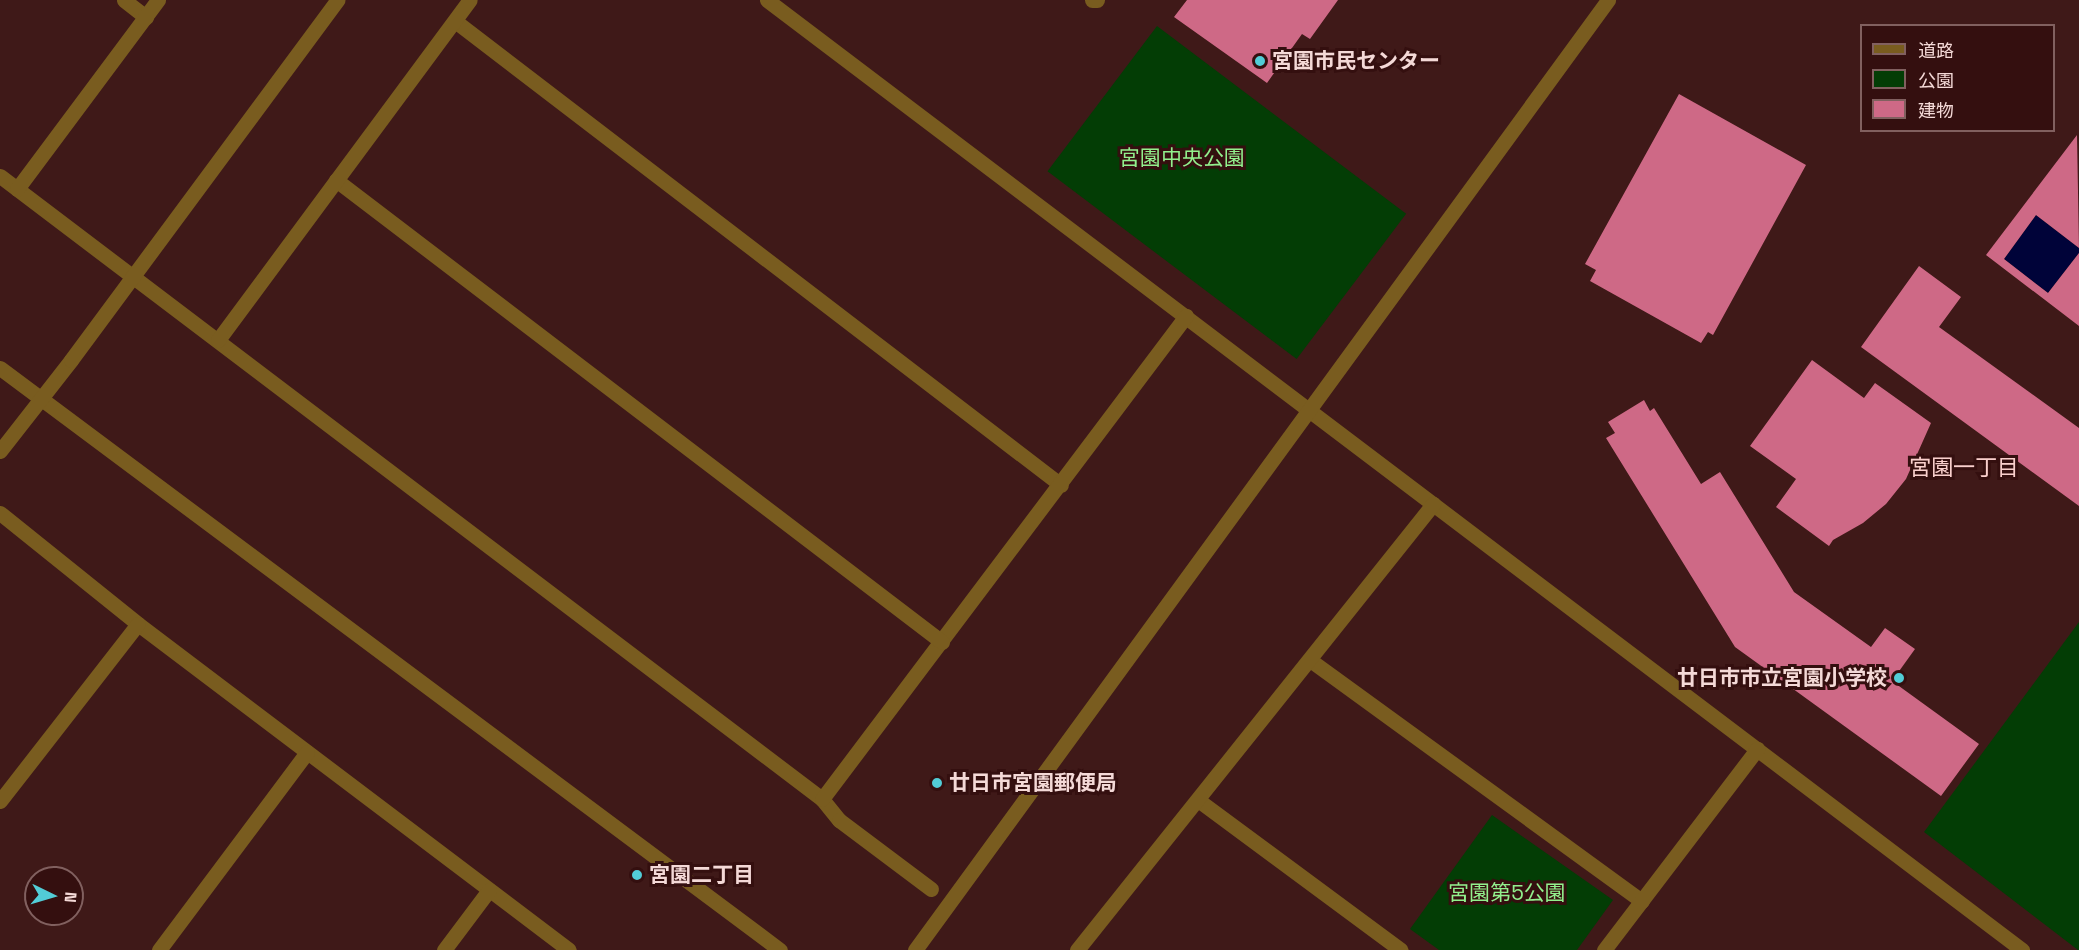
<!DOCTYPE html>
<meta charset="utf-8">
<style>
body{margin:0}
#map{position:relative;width:2079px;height:950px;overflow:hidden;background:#3f1918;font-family:"Space Grotesk","Noto Sans JP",sans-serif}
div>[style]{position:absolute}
.green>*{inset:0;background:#033d05;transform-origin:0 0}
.water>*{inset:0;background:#000339}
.building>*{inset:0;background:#ce6986}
.pedestrian>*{height:15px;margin:-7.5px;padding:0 7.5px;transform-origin:7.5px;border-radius:7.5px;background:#795c1f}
.minor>*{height:15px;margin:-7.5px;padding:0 7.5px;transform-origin:7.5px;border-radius:7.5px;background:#795c1f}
.tertiary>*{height:15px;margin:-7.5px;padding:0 7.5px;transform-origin:7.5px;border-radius:7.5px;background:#795c1f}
.dots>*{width:16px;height:16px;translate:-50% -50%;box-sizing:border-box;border:3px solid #340f0f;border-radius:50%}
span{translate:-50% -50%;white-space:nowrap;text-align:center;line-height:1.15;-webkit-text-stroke:6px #340f0f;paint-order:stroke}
.poi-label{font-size:21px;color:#f4d9d7;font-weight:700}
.left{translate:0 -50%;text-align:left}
.right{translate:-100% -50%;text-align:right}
.park-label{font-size:21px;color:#92f08d}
.neighbourhood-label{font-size:22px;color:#f9cfcc}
.legend{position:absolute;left:1860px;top:24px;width:195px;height:108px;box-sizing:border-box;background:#340f0f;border:2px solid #81605f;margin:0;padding:8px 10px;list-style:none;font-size:18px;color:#f4d9d7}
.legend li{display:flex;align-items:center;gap:12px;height:30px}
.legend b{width:30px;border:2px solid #81605f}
.north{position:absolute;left:24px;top:866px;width:60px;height:60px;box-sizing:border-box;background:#340f0f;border:2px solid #81605f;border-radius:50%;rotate:95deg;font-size:16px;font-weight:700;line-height:24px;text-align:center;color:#f4d9d7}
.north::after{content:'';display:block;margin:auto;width:21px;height:27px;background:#52ccd6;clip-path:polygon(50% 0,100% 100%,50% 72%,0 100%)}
</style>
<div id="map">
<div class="green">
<i style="left:1157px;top:26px;width:312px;height:182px;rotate:37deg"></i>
<i style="clip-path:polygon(2079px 622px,2079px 950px,2078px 950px,1924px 832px)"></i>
<i style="clip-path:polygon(1492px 815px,1613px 900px,1577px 950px,1439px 950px,1410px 929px)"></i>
</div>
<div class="water">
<i style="clip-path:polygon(2036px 215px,2079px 248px,2079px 253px,2048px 293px,2004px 259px)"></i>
</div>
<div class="building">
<i style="clip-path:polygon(1187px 0,1338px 0,1310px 39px,1302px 34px,1267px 83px,1174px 17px)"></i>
<i style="clip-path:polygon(1679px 94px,1806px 165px,1713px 335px,1708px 332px,1701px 343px,1590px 281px,1596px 270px,1585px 264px)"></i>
<i style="clip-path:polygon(2077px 135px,2079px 248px,2036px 215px,2004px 259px,2048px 293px,2079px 253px,2079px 326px,1986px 255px)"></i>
<i style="clip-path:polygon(1919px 266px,1961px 297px,1939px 327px,2079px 428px,2079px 506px,1861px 347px)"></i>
<i style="clip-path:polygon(1812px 360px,1864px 398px,1875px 383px,1931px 423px,1906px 479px,1886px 504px,1863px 523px,1833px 540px,1829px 546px,1776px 507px,1796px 479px,1750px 446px)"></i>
<i style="clip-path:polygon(1644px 400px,1650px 411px,1654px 408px,1701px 484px,1720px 472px,1794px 592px,1871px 647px,1885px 628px,1915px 649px,1892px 681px,1979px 744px,1941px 796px,1735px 647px,1606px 438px,1615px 433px,1608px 422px)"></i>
</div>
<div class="pedestrian">
<i style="left:822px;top:799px;width:27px;rotate:51deg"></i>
<i style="left:839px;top:820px;width:115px;rotate:36.9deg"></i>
</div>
<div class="minor">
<i style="left:124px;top:0;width:28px;rotate:38deg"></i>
<i style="left:767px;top:0;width:1574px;rotate:37.12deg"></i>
<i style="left:1092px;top:0;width:5px"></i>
<i style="left:455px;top:21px;width:763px;rotate:37.44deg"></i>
<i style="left:0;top:176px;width:1031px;rotate:37.16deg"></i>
<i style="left:822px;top:799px;width:605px;rotate:-53deg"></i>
<i style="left:336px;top:180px;width:762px;rotate:37.32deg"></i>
<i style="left:17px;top:189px;width:236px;rotate:-53.3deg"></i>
<i style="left:218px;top:340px;width:423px;rotate:-53.5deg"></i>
<i style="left:0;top:513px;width:177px;rotate:38.8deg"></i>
<i style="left:138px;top:624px;width:540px;rotate:37.1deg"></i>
<i style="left:1310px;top:660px;width:410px;rotate:36deg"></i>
<i style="left:1198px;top:800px;width:252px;rotate:36.5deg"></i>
<i style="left:0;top:801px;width:224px;rotate:-52.1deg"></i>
<i style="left:159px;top:950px;width:247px;rotate:-53.2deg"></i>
<i style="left:444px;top:950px;width:75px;rotate:-53.1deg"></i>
<i style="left:1077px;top:950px;width:571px;rotate:-51.4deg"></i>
<i style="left:1604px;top:950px;width:253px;rotate:-52.7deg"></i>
</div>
<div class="tertiary">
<i style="left:0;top:368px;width:973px;rotate:36.73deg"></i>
<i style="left:0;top:451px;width:115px;rotate:-52deg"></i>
<i style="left:71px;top:360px;width:448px;rotate:-53.5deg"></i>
<i style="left:915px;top:950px;width:1176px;rotate:-53.89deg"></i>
</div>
<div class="dots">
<i style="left:1260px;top:61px;background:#52ccd6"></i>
<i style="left:1899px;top:678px;background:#52ccd6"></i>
<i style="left:937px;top:783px;background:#52ccd6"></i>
<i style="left:637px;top:875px;background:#52ccd6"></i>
</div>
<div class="poi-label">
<span class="left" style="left:1272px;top:61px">宮園市民センター</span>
<span class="right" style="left:1887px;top:678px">廿日市市立宮園小学校</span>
<span class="left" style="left:949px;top:783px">廿日市宮園郵便局</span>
<span class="left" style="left:649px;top:875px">宮園二丁目</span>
</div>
<div class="park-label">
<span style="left:1182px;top:158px">宮園中央公園</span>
<span style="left:1507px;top:893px">宮園第5公園</span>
</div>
<div class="neighbourhood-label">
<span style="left:1964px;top:468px">宮園一丁目</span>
</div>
<ul class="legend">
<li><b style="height:8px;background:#795c1f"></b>道路</li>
<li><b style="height:16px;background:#033d05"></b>公園</li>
<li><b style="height:16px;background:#ce6986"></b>建物</li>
</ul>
<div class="north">N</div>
</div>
